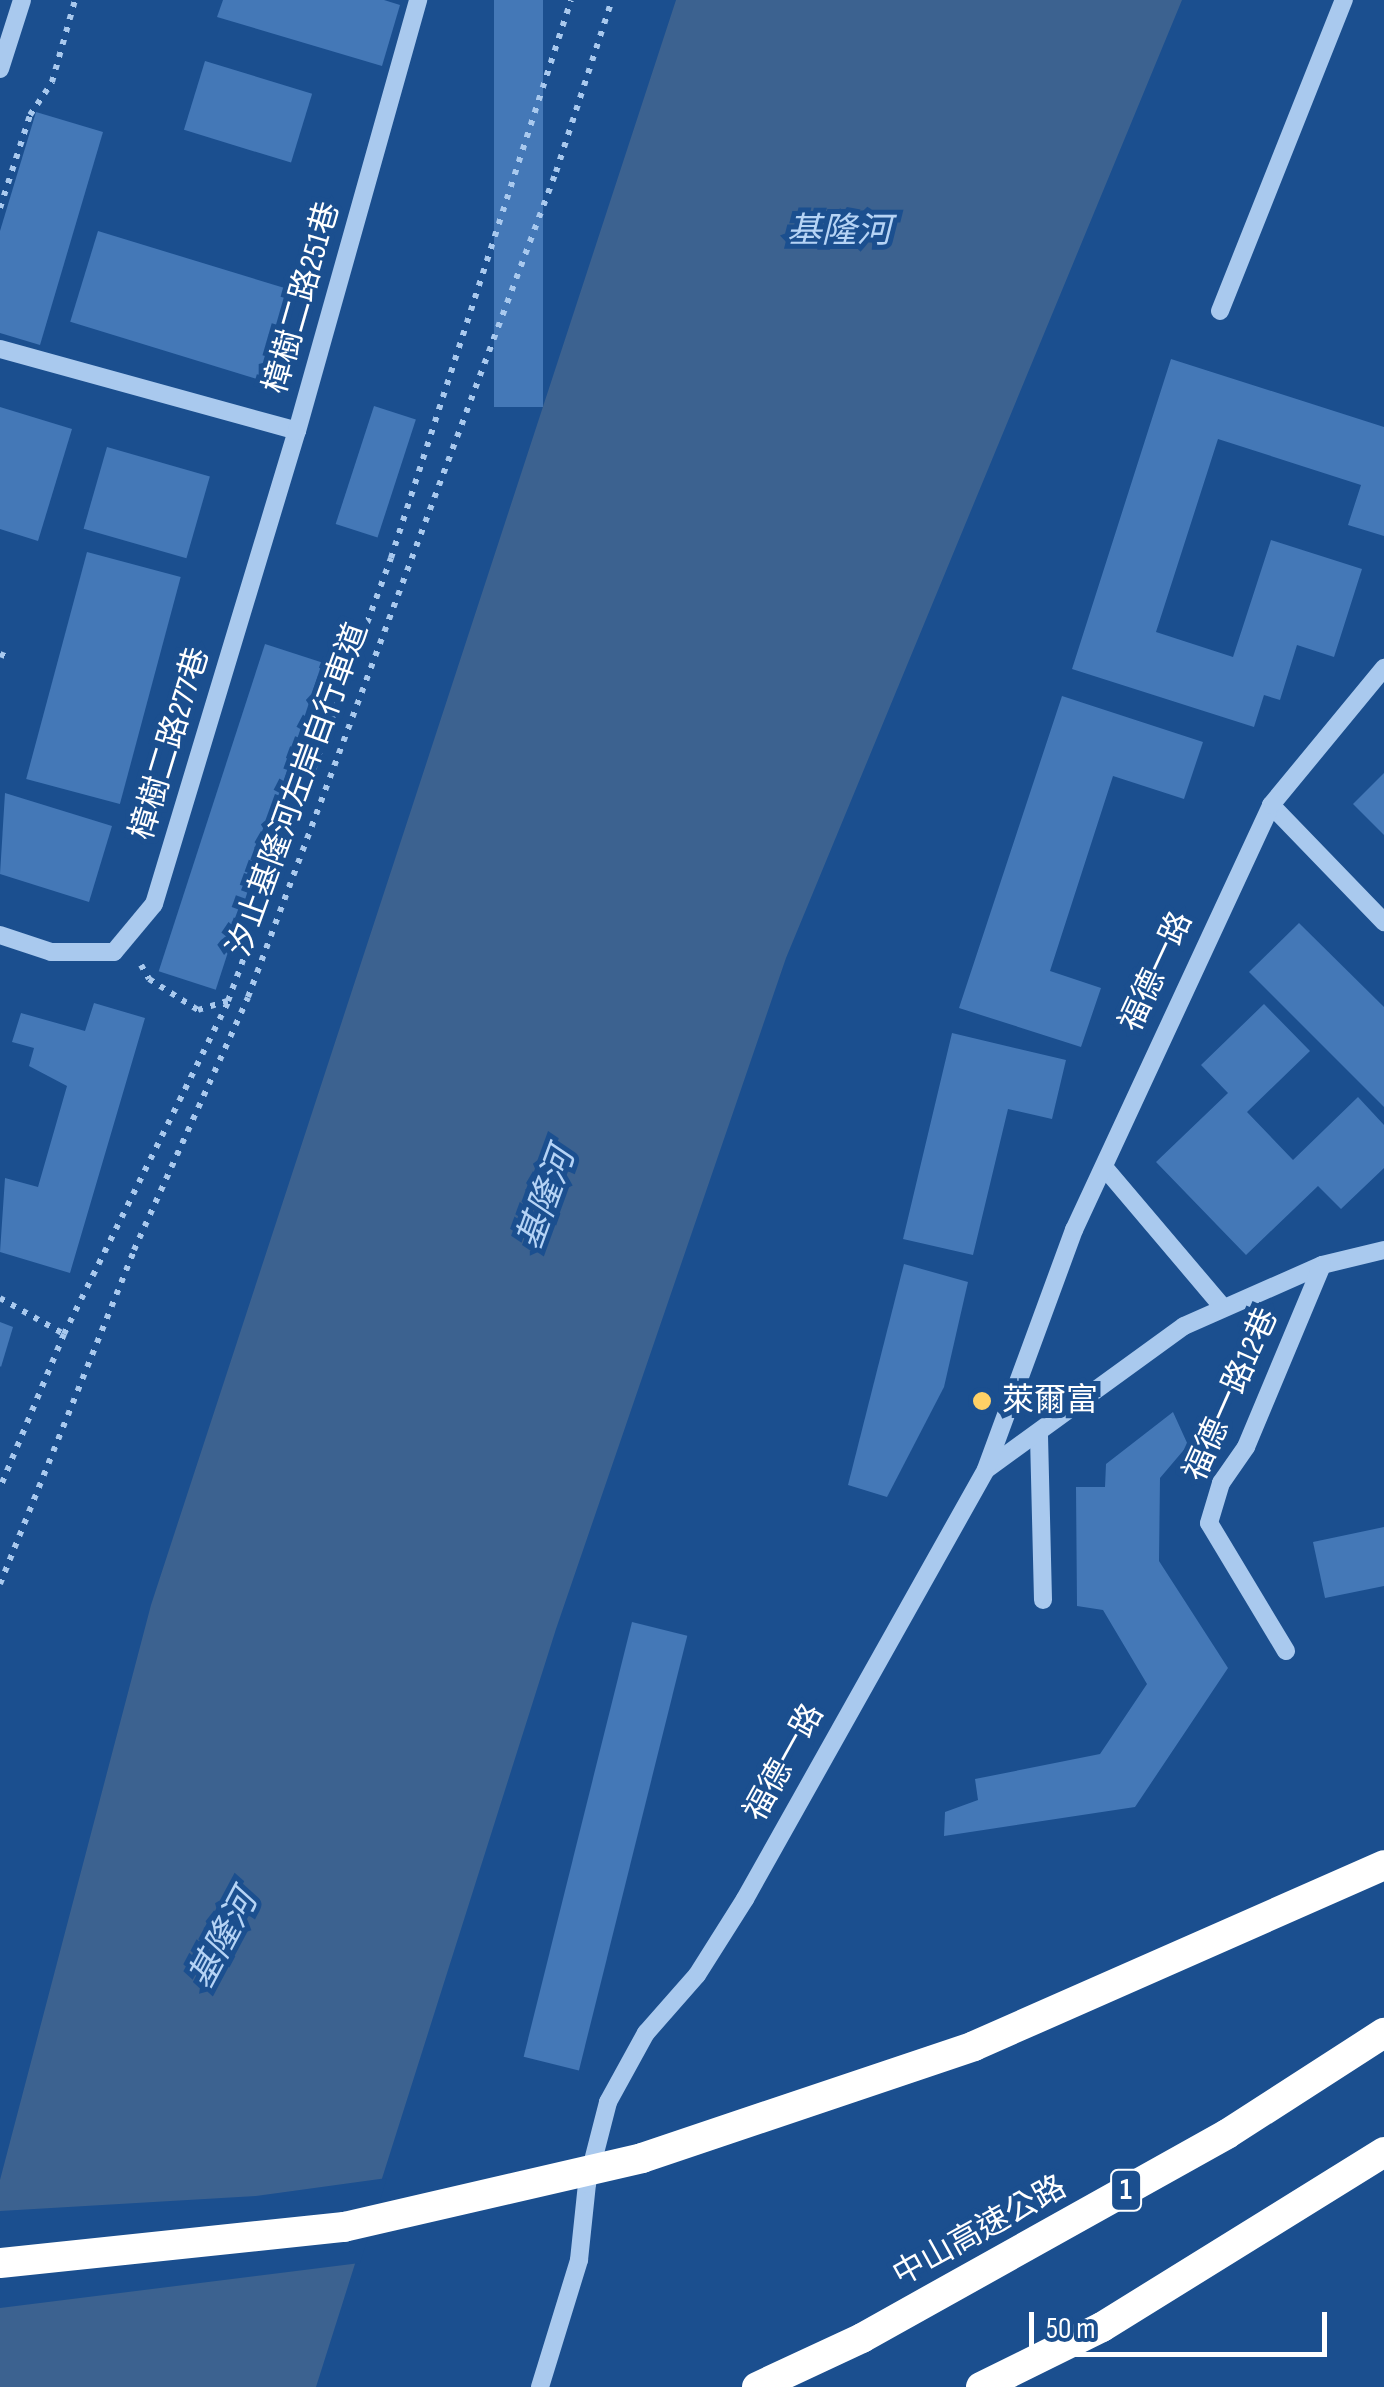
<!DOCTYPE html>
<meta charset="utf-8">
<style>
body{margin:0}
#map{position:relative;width:1384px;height:2387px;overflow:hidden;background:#1b4f8f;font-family:"Sofia Sans Condensed","Noto Sans TC",sans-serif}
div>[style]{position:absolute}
.water>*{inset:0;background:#3c6290}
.pier>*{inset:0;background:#1b4f8f}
.building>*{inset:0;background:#4478b7;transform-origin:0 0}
.path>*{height:6px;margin-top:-3px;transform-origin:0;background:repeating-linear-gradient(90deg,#a9c9ee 0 5px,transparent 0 13px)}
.minor>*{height:18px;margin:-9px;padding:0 9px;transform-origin:9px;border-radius:9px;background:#a9c9ee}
.highway>*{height:30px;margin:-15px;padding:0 15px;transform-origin:15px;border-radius:15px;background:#fff}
.highway-bridge>*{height:30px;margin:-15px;padding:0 15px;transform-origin:15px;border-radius:15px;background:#fff}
.dots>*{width:28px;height:28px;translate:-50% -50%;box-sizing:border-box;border:5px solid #1b4f8f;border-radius:50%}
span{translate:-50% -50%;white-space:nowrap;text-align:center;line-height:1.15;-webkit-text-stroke:10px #1b4f8f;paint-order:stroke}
.shield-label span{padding:2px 8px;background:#1b4f8f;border:2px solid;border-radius:8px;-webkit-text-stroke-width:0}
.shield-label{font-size:30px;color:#fff;font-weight:700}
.street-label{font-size:32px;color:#fff}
.poi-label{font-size:32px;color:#fff}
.left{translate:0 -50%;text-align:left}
.water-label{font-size:35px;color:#b5d3f5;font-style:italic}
.scale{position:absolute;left:1029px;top:2312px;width:298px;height:45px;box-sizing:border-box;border:5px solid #fff;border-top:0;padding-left:12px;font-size:30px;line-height:35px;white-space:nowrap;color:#fff;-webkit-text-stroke:8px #1b4f8f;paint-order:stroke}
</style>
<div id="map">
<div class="water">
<i style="clip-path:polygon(676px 0,1182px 0,786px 958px,556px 1629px,316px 2387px,0 2387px,0 2180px,151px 1605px)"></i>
</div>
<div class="pier">
<i style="clip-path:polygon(387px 2178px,360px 2263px,0 2308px,0 2211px,256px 2196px)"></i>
</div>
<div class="building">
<i style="clip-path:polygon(223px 0,384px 0,400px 5px,382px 66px,217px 17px)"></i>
<i style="left:494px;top:0;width:49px;height:407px"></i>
<i style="left:205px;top:61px;width:112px;height:72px;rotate:17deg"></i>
<i style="clip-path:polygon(36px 112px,103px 132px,40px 345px,0 333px,0 231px)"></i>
<i style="left:98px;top:231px;width:208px;height:95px;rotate:17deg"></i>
<i style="clip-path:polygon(1171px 359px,1384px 427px,1384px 536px,1348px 525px,1361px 485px,1218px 439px,1156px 632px,1233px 657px,1271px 540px,1362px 569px,1334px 657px,1297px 645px,1280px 700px,1264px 695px,1254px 727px,1072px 669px)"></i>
<i style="left:374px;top:406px;width:44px;height:124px;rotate:18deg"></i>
<i style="clip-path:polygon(0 407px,72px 429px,38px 541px,0 529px)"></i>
<i style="left:107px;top:447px;width:107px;height:85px;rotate:16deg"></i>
<i style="left:87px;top:552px;width:97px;height:235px;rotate:15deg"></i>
<i style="left:265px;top:644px;width:60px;height:344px;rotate:18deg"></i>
<i style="clip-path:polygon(1062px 696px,1203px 742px,1184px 799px,1113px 776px,1050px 971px,1101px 988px,1081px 1047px,959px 1008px)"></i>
<i style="clip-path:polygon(1384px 773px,1384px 835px,1353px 804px)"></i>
<i style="clip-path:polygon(5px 793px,112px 826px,89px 902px,0 874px)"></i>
<i style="clip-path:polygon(1299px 923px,1384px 1007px,1384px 1107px,1249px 972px)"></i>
<i style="clip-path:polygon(94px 1003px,145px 1018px,70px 1273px,0 1252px,5px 1178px,38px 1187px,67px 1086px,29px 1066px,34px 1048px,12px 1042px,21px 1013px,85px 1031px)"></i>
<i style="clip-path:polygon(1264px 1004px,1310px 1051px,1247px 1112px,1293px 1160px,1358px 1097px,1384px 1125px,1384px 1168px,1341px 1209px,1318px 1186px,1246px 1255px,1156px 1162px,1228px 1093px,1201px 1065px)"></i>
<i style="clip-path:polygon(952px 1033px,1066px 1060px,1052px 1119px,1008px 1109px,973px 1255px,903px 1239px)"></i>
<i style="clip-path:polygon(904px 1264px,968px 1282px,944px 1387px,887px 1497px,848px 1485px)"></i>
<i style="clip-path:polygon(0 1322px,13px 1327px,1px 1367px,0 1366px)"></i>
<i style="clip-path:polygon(1173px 1412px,1188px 1445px,1160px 1478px,1159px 1561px,1228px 1668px,1135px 1807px,944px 1836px,945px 1812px,978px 1800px,975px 1779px,1100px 1754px,1147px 1684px,1103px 1610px,1077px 1606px,1076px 1487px,1105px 1487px,1106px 1464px)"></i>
<i style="clip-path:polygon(1384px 1527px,1384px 1586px,1325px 1598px,1313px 1542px)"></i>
<i style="left:632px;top:1622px;width:57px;height:448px;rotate:14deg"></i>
</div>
<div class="path">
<i style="left:0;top:208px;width:98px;rotate:-72.1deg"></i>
<i style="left:30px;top:115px;width:40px;rotate:-56deg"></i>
<i style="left:52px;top:82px;width:85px;rotate:-74.3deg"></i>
<i style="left:0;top:654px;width:9px;rotate:21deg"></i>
<i style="left:141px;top:965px;width:16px;rotate:60deg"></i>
<i style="left:149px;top:979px;width:58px;rotate:32.3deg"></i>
<i style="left:198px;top:1010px;width:31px;rotate:-17deg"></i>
<i style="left:228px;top:1001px;width:472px;rotate:-69.8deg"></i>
<i style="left:391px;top:558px;width:586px;rotate:-72.12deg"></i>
<i style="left:0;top:1298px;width:73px;rotate:29.4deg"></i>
<i style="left:64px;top:1334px;width:167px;rotate:112.6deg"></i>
<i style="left:64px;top:1334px;width:370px;rotate:-63.7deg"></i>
<i style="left:0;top:1584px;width:360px;rotate:-68.1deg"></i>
<i style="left:134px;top:1250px;width:277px;rotate:-65.7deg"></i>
<i style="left:248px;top:997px;width:881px;rotate:-69.53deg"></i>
<i style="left:556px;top:172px;width:181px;rotate:-72deg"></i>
</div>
<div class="minor">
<i style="left:0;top:69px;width:72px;rotate:-72.3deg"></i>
<i style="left:1220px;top:311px;width:335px;rotate:-68.3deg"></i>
<i style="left:0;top:349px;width:308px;rotate:15.4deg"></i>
<i style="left:1271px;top:805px;width:163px;rotate:46deg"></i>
<i style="left:0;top:935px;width:54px;rotate:18.4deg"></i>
<i style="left:51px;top:952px;width:63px"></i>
<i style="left:114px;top:952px;width:62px;rotate:-50.2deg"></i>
<i style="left:154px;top:904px;width:494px;rotate:-73.2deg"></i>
<i style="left:297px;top:431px;width:448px;rotate:-74.3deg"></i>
<i style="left:1104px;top:1167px;width:182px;rotate:49.7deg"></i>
<i style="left:1039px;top:1436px;width:164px;rotate:88.6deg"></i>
<i style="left:987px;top:1469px;width:243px;rotate:-36deg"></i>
<i style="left:1184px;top:1326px;width:151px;rotate:-23.8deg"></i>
<i style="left:1322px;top:1265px;width:64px;rotate:-13.6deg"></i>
<i style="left:1286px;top:1651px;width:149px;rotate:-121deg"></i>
<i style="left:1209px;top:1523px;width:42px;rotate:-73.3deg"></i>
<i style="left:1221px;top:1483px;width:44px;rotate:-55.2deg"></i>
<i style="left:1246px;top:1447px;width:197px;rotate:-67.3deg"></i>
<i style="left:540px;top:2387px;width:133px;rotate:-72.9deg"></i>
<i style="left:579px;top:2260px;width:76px;rotate:-84deg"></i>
<i style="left:587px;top:2184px;width:85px;rotate:-75.6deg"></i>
<i style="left:608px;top:2102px;width:79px;rotate:-61.2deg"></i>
<i style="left:646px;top:2033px;width:77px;rotate:-48.7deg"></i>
<i style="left:697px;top:1975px;width:90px;rotate:-57.7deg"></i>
<i style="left:745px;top:1899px;width:493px;rotate:-60.7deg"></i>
<i style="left:986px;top:1469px;width:255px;rotate:-69.8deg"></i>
<i style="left:1074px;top:1230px;width:468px;rotate:-65.1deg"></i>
<i style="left:1271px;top:805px;width:178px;rotate:-50.5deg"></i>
</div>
<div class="highway">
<i style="left:642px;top:2158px;width:350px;rotate:-18.6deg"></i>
<i style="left:974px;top:2046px;width:448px;rotate:-23.8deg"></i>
<i style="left:757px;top:2387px;width:116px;rotate:-25deg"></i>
<i style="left:862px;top:2338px;width:418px;rotate:-29.2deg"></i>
<i style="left:1227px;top:2134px;width:187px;rotate:-32.8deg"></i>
<i style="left:981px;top:2387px;width:135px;rotate:-26.4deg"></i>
<i style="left:1102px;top:2327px;width:332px;rotate:-31.8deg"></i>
</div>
<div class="highway-bridge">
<i style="left:0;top:2263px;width:346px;rotate:-6deg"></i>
<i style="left:344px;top:2227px;width:306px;rotate:-13deg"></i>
</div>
<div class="dots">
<i style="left:982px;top:1401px;background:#ffd166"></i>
</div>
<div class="shield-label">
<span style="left:1126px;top:2190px">1</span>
</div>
<div class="street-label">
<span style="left:303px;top:298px;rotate:-74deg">樟樹二路251巷</span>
<span style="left:171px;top:744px;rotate:-73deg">樟樹二路277巷</span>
<span style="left:299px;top:790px;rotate:-70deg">汐止基隆河左岸自行車道</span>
<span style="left:1157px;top:972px;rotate:-65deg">福德一路</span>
<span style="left:1232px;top:1395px;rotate:-66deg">福德一路12巷</span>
<span style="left:785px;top:1763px;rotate:-61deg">福德一路</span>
<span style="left:980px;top:2232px;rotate:-29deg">中山高速公路</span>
</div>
<div class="poi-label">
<span class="left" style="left:1002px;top:1401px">萊爾富</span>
</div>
<div class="water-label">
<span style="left:839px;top:232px">基隆河</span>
<span style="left:547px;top:1199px;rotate:-70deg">基隆河</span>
<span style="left:224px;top:1940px;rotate:-62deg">基隆河</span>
</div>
<div class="scale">50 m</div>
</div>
